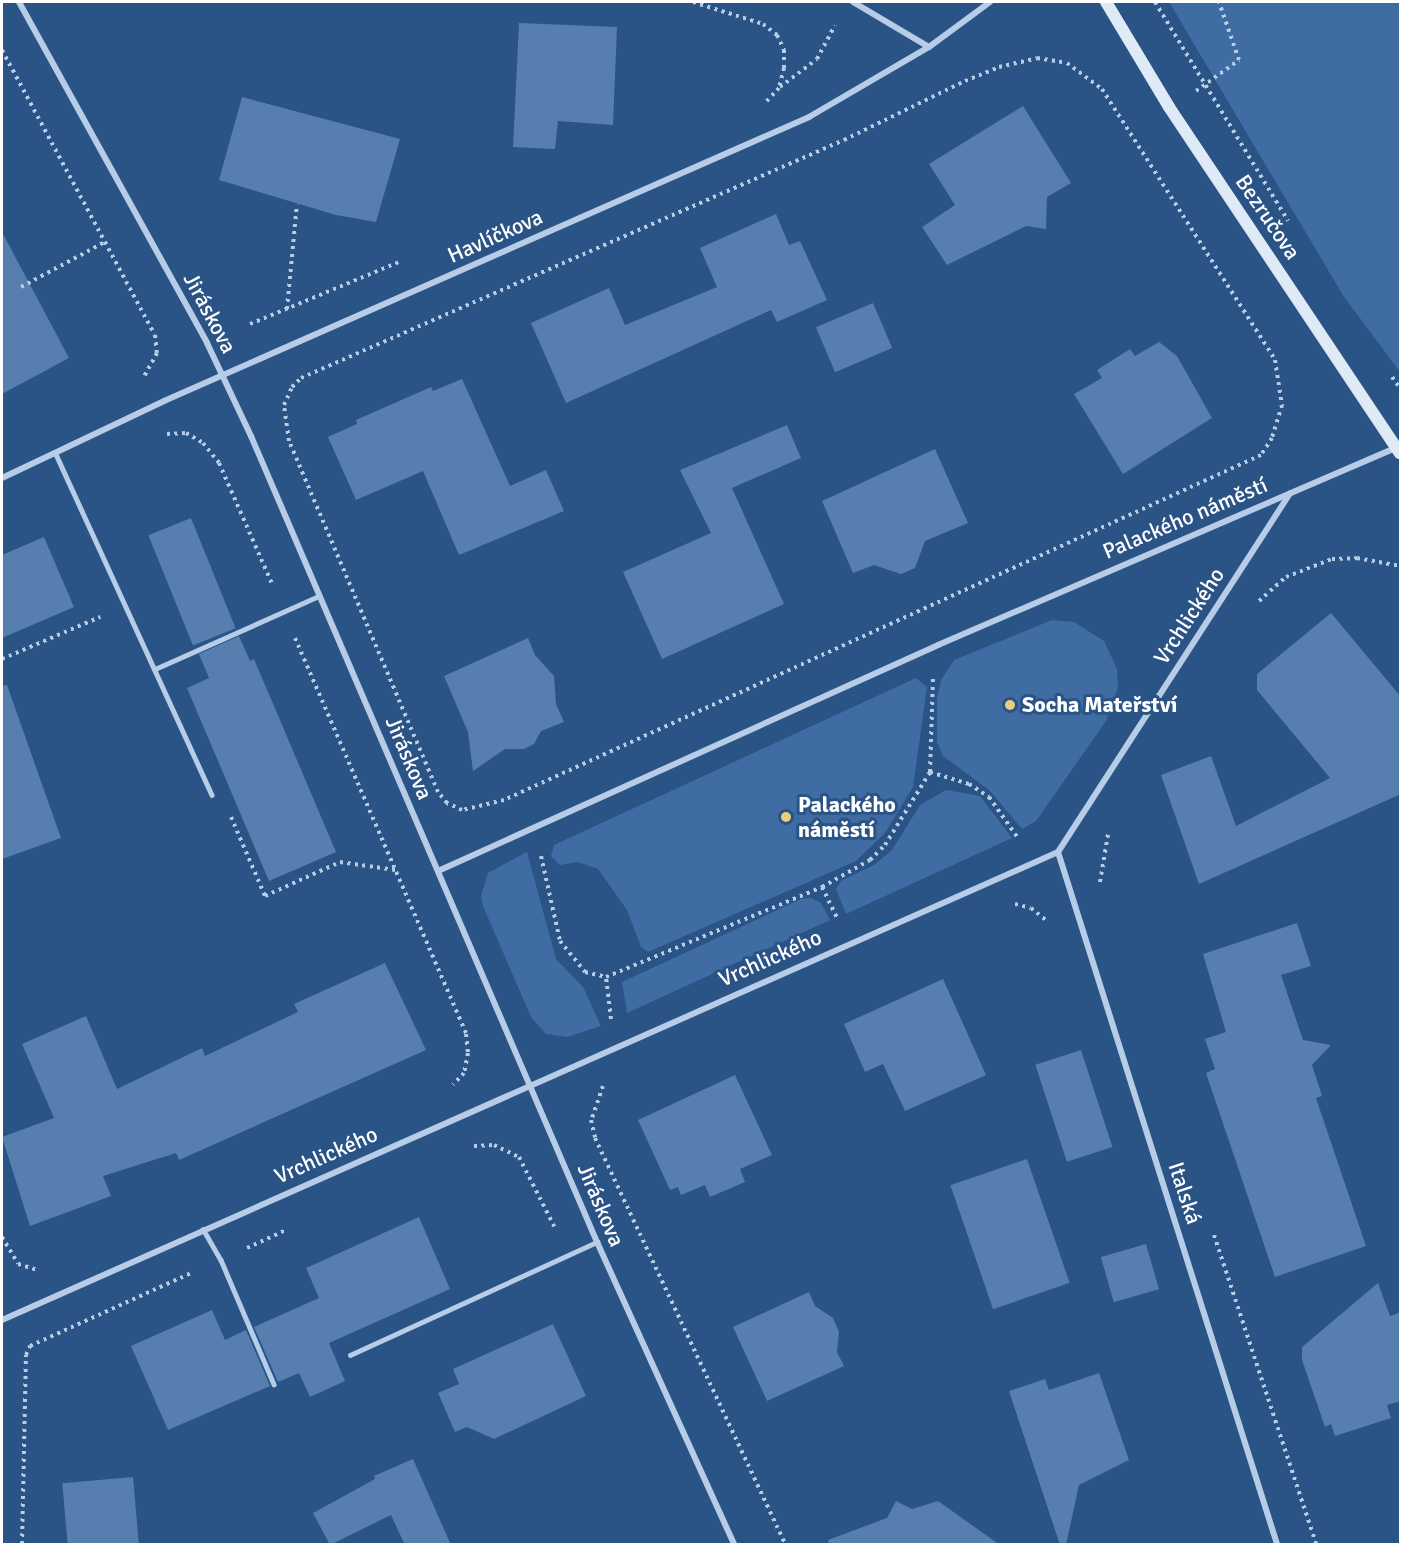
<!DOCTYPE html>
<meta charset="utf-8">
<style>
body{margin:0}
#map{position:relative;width:1402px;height:1546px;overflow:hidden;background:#2a5386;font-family:Signika,sans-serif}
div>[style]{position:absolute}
.green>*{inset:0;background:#3f6ca2}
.building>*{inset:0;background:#567eaf;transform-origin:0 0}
.path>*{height:4px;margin-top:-2px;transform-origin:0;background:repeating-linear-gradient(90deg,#b6cce7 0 3px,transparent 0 7.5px)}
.lane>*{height:4.5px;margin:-2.25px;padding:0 2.25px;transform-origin:2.25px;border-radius:2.25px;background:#b6cce7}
.street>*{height:6px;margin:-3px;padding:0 3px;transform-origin:3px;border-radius:3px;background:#b6cce7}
.secondary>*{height:12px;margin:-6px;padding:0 6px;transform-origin:6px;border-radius:6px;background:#dfeaf7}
.dots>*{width:16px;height:16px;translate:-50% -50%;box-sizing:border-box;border:3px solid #2a5386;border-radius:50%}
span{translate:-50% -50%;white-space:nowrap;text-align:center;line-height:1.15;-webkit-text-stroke:6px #2a5386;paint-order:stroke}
.street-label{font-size:22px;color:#fff}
.poi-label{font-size:22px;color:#fff;font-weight:700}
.left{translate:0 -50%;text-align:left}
.frame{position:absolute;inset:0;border:3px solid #fff;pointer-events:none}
</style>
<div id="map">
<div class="green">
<i style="clip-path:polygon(1169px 2px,1400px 2px,1400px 372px,1344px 297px)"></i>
<i style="clip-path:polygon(1052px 620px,1074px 622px,1104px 641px,1117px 669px,1118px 688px,1106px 721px,1036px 821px,1022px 829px,989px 790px,943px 756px,937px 742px,937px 698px,941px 680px,954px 660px)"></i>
<i style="clip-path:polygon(916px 678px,927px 687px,913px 787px,885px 833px,856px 861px,648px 952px,641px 947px,627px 910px,598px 869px,578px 862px,560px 865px,551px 856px,554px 845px)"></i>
<i style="clip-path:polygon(946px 790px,980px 796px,1012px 838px,846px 914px,836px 889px,841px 881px,874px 865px,892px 850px,920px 805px)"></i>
<i style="clip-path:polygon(527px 852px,556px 959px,583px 987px,601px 1026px,567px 1037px,546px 1034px,531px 1017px,483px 906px,481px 896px,488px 873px)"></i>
<i style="clip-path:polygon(811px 898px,821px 903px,830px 920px,627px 1013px,622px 982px,801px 899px)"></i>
</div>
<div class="building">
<i style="clip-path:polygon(519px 23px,617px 27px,613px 125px,558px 121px,555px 149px,513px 147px)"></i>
<i style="clip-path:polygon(242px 97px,400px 139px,376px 222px,336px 215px,219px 180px)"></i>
<i style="clip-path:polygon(1023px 106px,1071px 183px,1047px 197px,1046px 229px,1026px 226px,947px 265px,922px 227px,955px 205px,929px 164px)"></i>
<i style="clip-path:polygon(776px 214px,789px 245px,800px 241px,827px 300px,777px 322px,771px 310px,566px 403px,531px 323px,609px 288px,625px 325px,717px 287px,700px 248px)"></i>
<i style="clip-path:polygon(2px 232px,69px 358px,2px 394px)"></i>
<i style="left:873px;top:303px;width:49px;height:62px;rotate:67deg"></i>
<i style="clip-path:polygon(1159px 342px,1177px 356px,1212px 418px,1123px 474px,1074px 394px,1102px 378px,1097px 370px,1130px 349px,1135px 356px)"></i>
<i style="clip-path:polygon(462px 379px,510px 486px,546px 470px,564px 511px,459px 555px,423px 471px,356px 500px,328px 437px,357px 424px,356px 420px,431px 387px,433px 391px)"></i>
<i style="clip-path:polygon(787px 425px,801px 458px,732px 488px,784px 604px,662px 659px,623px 572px,711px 533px,680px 470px)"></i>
<i style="clip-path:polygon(935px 449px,968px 523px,925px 541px,915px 568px,901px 574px,874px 565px,853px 573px,822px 501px)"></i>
<i style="left:191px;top:518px;width:119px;height:46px;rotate:68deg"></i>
<i style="clip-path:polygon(44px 537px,74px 607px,2px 638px,2px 555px)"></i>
<i style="clip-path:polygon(1331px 613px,1401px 697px,1401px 794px,1199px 884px,1161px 775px,1211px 756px,1236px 826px,1330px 778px,1257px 690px,1257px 674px)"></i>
<i style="clip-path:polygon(239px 636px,250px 661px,254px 659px,336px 852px,269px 881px,187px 688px,209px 678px,199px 654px)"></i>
<i style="clip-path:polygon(528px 638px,535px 655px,554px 676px,556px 704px,564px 722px,541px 731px,534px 744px,524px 749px,505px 749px,473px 771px,468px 732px,444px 676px)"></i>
<i style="clip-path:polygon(7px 685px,61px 838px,2px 859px,2px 686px)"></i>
<i style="clip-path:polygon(1297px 923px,1311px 966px,1281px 975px,1303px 1040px,1331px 1045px,1312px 1065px,1322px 1096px,1316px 1098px,1366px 1246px,1275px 1277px,1206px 1073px,1215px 1069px,1205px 1039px,1226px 1032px,1203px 954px)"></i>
<i style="clip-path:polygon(385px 963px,426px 1050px,179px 1160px,176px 1153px,103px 1176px,111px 1196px,30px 1226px,2px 1137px,54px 1118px,22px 1044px,86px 1016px,117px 1089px,202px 1048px,205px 1056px,298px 1012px,294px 1004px)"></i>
<i style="clip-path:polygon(943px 979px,986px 1075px,905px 1111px,883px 1064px,865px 1072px,844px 1024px)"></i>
<i style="left:1081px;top:1050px;width:102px;height:48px;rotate:72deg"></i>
<i style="clip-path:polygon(735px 1075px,772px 1155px,740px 1169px,745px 1182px,710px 1197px,705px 1185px,681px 1195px,678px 1187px,670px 1190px,638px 1120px)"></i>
<i style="left:1027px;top:1159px;width:131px;height:81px;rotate:71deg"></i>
<i style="clip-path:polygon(419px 1217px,450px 1289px,329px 1343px,345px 1381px,310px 1397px,299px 1373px,278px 1382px,254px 1327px,319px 1298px,306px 1268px)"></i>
<i style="left:1146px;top:1244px;width:47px;height:47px;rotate:74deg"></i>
<i style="clip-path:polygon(1378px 1283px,1390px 1316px,1401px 1312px,1401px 1401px,1387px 1405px,1391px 1418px,1335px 1436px,1331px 1424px,1325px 1427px,1302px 1360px,1302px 1347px)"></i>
<i style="clip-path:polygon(809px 1292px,815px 1306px,833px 1318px,839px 1332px,837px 1352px,844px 1366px,767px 1401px,733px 1327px)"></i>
<i style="clip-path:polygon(212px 1310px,225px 1340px,246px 1330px,270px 1386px,168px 1430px,131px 1346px)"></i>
<i style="clip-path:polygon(553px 1324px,586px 1396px,494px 1439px,467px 1427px,455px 1432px,438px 1393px,459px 1384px,453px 1369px)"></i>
<i style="clip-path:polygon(1099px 1373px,1129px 1460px,1079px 1485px,1066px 1545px,1060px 1545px,1009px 1391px,1045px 1379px,1049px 1390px)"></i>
<i style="clip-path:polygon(413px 1459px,451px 1545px,405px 1545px,391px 1515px,330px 1545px,313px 1513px,375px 1479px,374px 1476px)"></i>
<i style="left:133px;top:1477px;width:68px;height:71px;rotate:85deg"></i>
<i style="clip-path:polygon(896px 1501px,912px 1509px,938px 1501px,1000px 1545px,829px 1545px,828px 1540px,887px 1518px)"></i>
</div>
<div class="path">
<i style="left:693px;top:2px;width:73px;rotate:17.4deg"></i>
<i style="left:763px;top:24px;width:18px;rotate:38deg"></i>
<i style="left:777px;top:35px;width:17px;rotate:65deg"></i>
<i style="left:784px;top:50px;width:18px;rotate:90deg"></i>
<i style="left:784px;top:68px;width:21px;rotate:104deg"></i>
<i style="left:779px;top:88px;width:18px;rotate:133deg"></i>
<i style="left:1155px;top:2px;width:256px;rotate:58.7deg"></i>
<i style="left:2px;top:50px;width:323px;rotate:61.8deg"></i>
<i style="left:155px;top:335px;width:18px;rotate:84deg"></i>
<i style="left:157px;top:353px;width:26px;rotate:119deg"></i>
<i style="left:1037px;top:58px;width:30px;rotate:9deg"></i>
<i style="left:1067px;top:63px;width:44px;rotate:36.6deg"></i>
<i style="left:1102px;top:89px;width:322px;rotate:57.4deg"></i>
<i style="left:1275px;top:360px;width:46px;rotate:81.2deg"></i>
<i style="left:1282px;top:405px;width:34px;rotate:107deg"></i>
<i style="left:1272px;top:438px;width:20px;rotate:123deg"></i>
<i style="left:1261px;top:455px;width:832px;rotate:155.5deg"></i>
<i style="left:504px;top:800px;width:43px;rotate:166.6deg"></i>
<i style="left:462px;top:810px;width:17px;rotate:-155deg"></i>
<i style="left:447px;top:803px;width:14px;rotate:-129deg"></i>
<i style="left:438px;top:792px;width:381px;rotate:-113deg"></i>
<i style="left:289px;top:441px;width:36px;rotate:-98deg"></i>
<i style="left:284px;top:405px;width:20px;rotate:-66deg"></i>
<i style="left:292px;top:387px;width:13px;rotate:-45deg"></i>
<i style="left:301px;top:378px;width:593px;rotate:-23.67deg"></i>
<i style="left:844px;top:140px;width:135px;rotate:-26deg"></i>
<i style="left:965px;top:81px;width:37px;rotate:-22deg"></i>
<i style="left:999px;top:67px;width:39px;rotate:-13deg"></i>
<i style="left:780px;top:87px;width:46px;rotate:-37.1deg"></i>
<i style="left:817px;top:59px;width:38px;rotate:-62deg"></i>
<i style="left:1196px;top:91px;width:53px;rotate:-35.8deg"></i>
<i style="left:1239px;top:60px;width:61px;rotate:-109deg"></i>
<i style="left:21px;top:287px;width:95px;rotate:-28.2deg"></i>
<i style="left:287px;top:309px;width:105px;rotate:-84.6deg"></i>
<i style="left:250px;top:324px;width:164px;rotate:-22.6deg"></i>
<i style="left:1392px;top:377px;width:14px;rotate:54deg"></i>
<i style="left:167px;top:434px;width:19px;rotate:-3deg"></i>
<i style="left:186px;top:433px;width:20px;rotate:30deg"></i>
<i style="left:203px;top:443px;width:26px;rotate:51deg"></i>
<i style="left:219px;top:463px;width:132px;rotate:66.3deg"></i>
<i style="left:1259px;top:601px;width:36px;rotate:-42deg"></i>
<i style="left:1286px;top:577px;width:49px;rotate:-21.4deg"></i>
<i style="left:1332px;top:559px;width:25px;rotate:-2deg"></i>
<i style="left:1357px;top:558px;width:44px;rotate:10.5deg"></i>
<i style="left:295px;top:638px;width:431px;rotate:66.6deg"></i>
<i style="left:466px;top:1034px;width:19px;rotate:84deg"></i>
<i style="left:468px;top:1053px;width:20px;rotate:101deg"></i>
<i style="left:464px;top:1073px;width:16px;rotate:133deg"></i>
<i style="left:2px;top:659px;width:107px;rotate:-23.2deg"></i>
<i style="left:930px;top:772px;width:41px;rotate:17.1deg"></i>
<i style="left:969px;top:784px;width:24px;rotate:33deg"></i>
<i style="left:989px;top:797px;width:50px;rotate:54.7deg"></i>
<i style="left:231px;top:817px;width:86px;rotate:66.7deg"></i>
<i style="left:265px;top:896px;width:82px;rotate:-24.4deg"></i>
<i style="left:340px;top:862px;width:56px;rotate:8.3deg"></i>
<i style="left:541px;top:856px;width:87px;rotate:77.4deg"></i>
<i style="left:560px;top:941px;width:40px;rotate:51deg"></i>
<i style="left:585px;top:972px;width:22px;rotate:13deg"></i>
<i style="left:1100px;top:882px;width:49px;rotate:-80.5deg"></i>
<i style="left:822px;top:887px;width:34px;rotate:64deg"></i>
<i style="left:1015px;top:904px;width:16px;rotate:14deg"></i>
<i style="left:1031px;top:908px;width:21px;rotate:39deg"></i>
<i style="left:611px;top:1019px;width:42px;rotate:-96.8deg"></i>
<i style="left:606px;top:977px;width:234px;rotate:-22.6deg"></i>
<i style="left:822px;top:887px;width:55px;rotate:-29.4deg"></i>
<i style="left:870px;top:860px;width:21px;rotate:-45deg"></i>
<i style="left:885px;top:845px;width:86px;rotate:-58.3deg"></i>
<i style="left:930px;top:772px;width:93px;rotate:-88.2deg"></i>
<i style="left:603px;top:1086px;width:36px;rotate:109deg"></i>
<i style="left:591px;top:1120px;width:18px;rotate:77deg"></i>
<i style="left:595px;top:1138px;width:448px;rotate:64.9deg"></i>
<i style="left:474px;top:1146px;width:20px;rotate:-3deg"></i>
<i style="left:494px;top:1145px;width:28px;rotate:26deg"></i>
<i style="left:519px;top:1157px;width:82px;rotate:63.1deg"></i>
<i style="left:1214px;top:1235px;width:325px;rotate:71.7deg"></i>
<i style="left:2px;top:1237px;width:31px;rotate:59deg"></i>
<i style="left:18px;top:1264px;width:21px;rotate:17deg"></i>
<i style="left:247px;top:1248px;width:43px;rotate:-24.8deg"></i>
<i style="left:22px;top:1544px;width:189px;rotate:-88.8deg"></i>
<i style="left:26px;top:1355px;width:10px;rotate:-66deg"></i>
<i style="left:30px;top:1346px;width:179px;rotate:-24.4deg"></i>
</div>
<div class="lane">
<i style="left:55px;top:452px;width:377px;rotate:65.4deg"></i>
<i style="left:155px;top:669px;width:180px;rotate:-24deg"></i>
<i style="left:203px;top:1229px;width:36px;rotate:60deg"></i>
<i style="left:221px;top:1260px;width:135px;rotate:66.9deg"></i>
<i style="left:350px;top:1355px;width:272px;rotate:-24.6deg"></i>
</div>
<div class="street">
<i style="left:19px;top:2px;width:389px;rotate:61.1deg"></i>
<i style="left:207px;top:343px;width:103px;rotate:64.7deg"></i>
<i style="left:251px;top:436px;width:877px;rotate:66.77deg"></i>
<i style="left:597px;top:1242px;width:332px;rotate:65.6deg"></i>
<i style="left:853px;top:2px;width:88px;rotate:30.6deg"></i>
<i style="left:2px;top:478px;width:179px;rotate:-25.4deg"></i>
<i style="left:164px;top:401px;width:705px;rotate:-23.76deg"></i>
<i style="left:809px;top:117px;width:139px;rotate:-30.3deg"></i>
<i style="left:929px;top:47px;width:76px;rotate:-36.4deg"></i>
<i style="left:1058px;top:852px;width:726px;rotate:72.44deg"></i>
<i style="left:438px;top:871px;width:549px;rotate:-24.32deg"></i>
<i style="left:938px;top:645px;width:499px;rotate:-23.3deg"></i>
<i style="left:2px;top:1320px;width:1155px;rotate:-23.9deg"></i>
<i style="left:1058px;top:852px;width:427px;rotate:-57.1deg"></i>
</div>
<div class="secondary">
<i style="left:1106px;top:2px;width:122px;rotate:59deg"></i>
<i style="left:1169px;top:107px;width:416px;rotate:56.3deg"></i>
</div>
<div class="dots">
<i style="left:1010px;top:705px;background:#edcd7e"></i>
<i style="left:786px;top:817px;background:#edcd7e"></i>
</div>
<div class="street-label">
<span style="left:1268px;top:217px;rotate:56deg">Bezručova</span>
<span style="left:495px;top:236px;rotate:-24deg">Havlíčkova</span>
<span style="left:210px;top:313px;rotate:62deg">Jiráskova</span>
<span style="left:1185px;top:518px;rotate:-23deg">Palackého náměstí</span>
<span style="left:1189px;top:616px;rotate:-57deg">Vrchlického</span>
<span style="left:409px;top:758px;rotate:67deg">Jiráskova</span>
<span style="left:770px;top:958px;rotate:-24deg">Vrchlického</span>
<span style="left:326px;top:1155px;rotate:-24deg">Vrchlického</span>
<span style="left:1185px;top:1193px;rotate:72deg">Italská</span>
<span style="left:601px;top:1205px;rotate:67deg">Jiráskova</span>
</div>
<div class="poi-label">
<span class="left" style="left:1022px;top:705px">Socha Mateřství</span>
<span class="left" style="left:798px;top:817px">Palackého<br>náměstí</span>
</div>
<div class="frame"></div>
</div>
